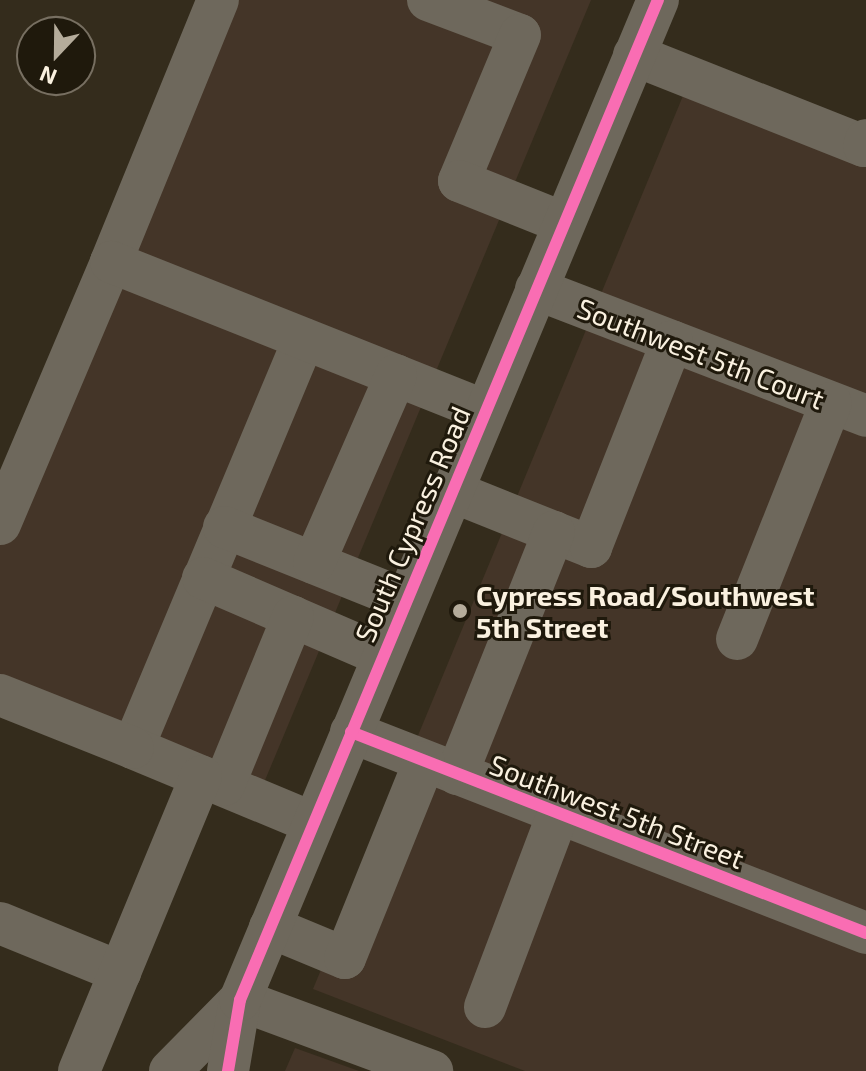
<!DOCTYPE html>
<style>
body{margin:0}
#map{position:relative;width:866px;height:1071px;overflow:hidden;background:#342c1c;font-family:"Exo 2",sans-serif}
div>[style]{position:absolute}
.commercial>*{inset:0;background:#443528}
.minor>*{height:42px;margin:-21px;padding:0 21px;transform-origin:21px;border-radius:21px;background:#6e685c}
.cycleway>*{height:12px;margin:-6px;padding:0 6px;transform-origin:6px;border-radius:6px;background:#f96db3}
.dots>*{width:22px;height:22px;translate:-50% -50%;box-sizing:border-box;border:4px solid #1f190c;border-radius:50%}
span{translate:-50% -50%;white-space:nowrap;text-align:center;line-height:1.15;-webkit-text-stroke:6px #1f190c;paint-order:stroke}
.street-label{font-size:28px;color:#faf1e0}
.poi-label{font-size:28px;color:#faf1e0;font-weight:700}
.left{translate:0 -50%;text-align:left}
.north{position:absolute;left:16px;top:16px;width:80px;height:80px;box-sizing:border-box;background:#1f190c;border:2px solid #776f61;border-radius:50%;rotate:202deg;font-size:22px;font-weight:700;line-height:32px;text-align:center;color:#faf1e0}
.north::after{content:'';display:block;margin:auto;width:28px;height:36px;background:#b5ac9b;clip-path:polygon(50% 0,100% 100%,50% 72%,0 100%)}
</style>
<div id="map">
<div class="commercial">
<i style="clip-path:polygon(216px 0,591px 0,253px 809px,0 699px,0 486px)"></i>
<i style="clip-path:polygon(685px 91px,866px 162px,866px 1071px,525px 1071px,313px 989px)"></i>
<i style="clip-path:polygon(295px 1048px,359px 1071px,285px 1071px)"></i>
</div>
<div class="minor">
<i style="left:428px;top:0;width:98px;rotate:20.8deg"></i>
<i style="left:520px;top:35px;width:158px;rotate:112.7deg"></i>
<i style="left:459px;top:181px;width:113px;rotate:21.8deg"></i>
<i style="left:634px;top:55px;width:247px;rotate:21.6deg"></i>
<i style="left:864px;top:146px;width:6px;rotate:-72deg"></i>
<i style="left:111px;top:262px;width:283px;rotate:-67.8deg"></i>
<i style="left:536px;top:289px;width:354px;rotate:21deg"></i>
<i style="left:304px;top:339px;width:443px;rotate:112.7deg"></i>
<i style="left:133px;top:748px;width:195px;rotate:22.6deg"></i>
<i style="left:451px;top:491px;width:151px;rotate:21.8deg"></i>
<i style="left:591px;top:547px;width:221px;rotate:-68.5deg"></i>
<i style="left:0;top:524px;width:285px;rotate:-67deg"></i>
<i style="left:111px;top:262px;width:403px;rotate:21.7deg"></i>
<i style="left:224px;top:527px;width:196px;rotate:21.9deg"></i>
<i style="left:314px;top:563px;width:205px;rotate:-66.4deg"></i>
<i style="left:203px;top:578px;width:196px;rotate:23.4deg"></i>
<i style="left:737px;top:639px;width:254px;rotate:-68.3deg"></i>
<i style="left:0;top:695px;width:143px;rotate:21.7deg"></i>
<i style="left:351px;top:732px;width:553px;rotate:21.32deg"></i>
<i style="left:457px;top:774px;width:261px;rotate:-68.2deg"></i>
<i style="left:224px;top:785px;width:182px;rotate:-67.7deg"></i>
<i style="left:0;top:923px;width:130px;rotate:22.2deg"></i>
<i style="left:270px;top:927px;width:81px;rotate:22.5deg"></i>
<i style="left:345px;top:958px;width:211px;rotate:-68deg"></i>
<i style="left:240px;top:1000px;width:205px;rotate:20.3deg"></i>
<i style="left:485px;top:1007px;width:206px;rotate:-69.3deg"></i>
<i style="left:79px;top:1071px;width:319px;rotate:-67.5deg"></i>
<i style="left:170px;top:1071px;width:100px;rotate:-45.4deg"></i>
<i style="left:228px;top:1071px;width:72px;rotate:-80.4deg"></i>
<i style="left:240px;top:1000px;width:1084px;rotate:-67.32deg"></i>
</div>
<div class="cycleway">
<i style="left:351px;top:732px;width:553px;rotate:21.32deg"></i>
<i style="left:228px;top:1071px;width:72px;rotate:-80.4deg"></i>
<i style="left:240px;top:1000px;width:1084px;rotate:-67.32deg"></i>
</div>
<div class="dots">
<i style="left:460px;top:611px;background:#b5ac9b"></i>
</div>
<div class="street-label">
<span style="left:701px;top:353px;rotate:21deg">Southwest 5th Court</span>
<span style="left:412px;top:524px;rotate:-67deg">South Cypress Road</span>
<span style="left:617px;top:811px;rotate:21deg">Southwest 5th Street</span>
</div>
<div class="poi-label">
<span class="left" style="left:476px;top:611px">Cypress Road/Southwest<br>5th Street</span>
</div>
<div class="north">N</div>
</div>
